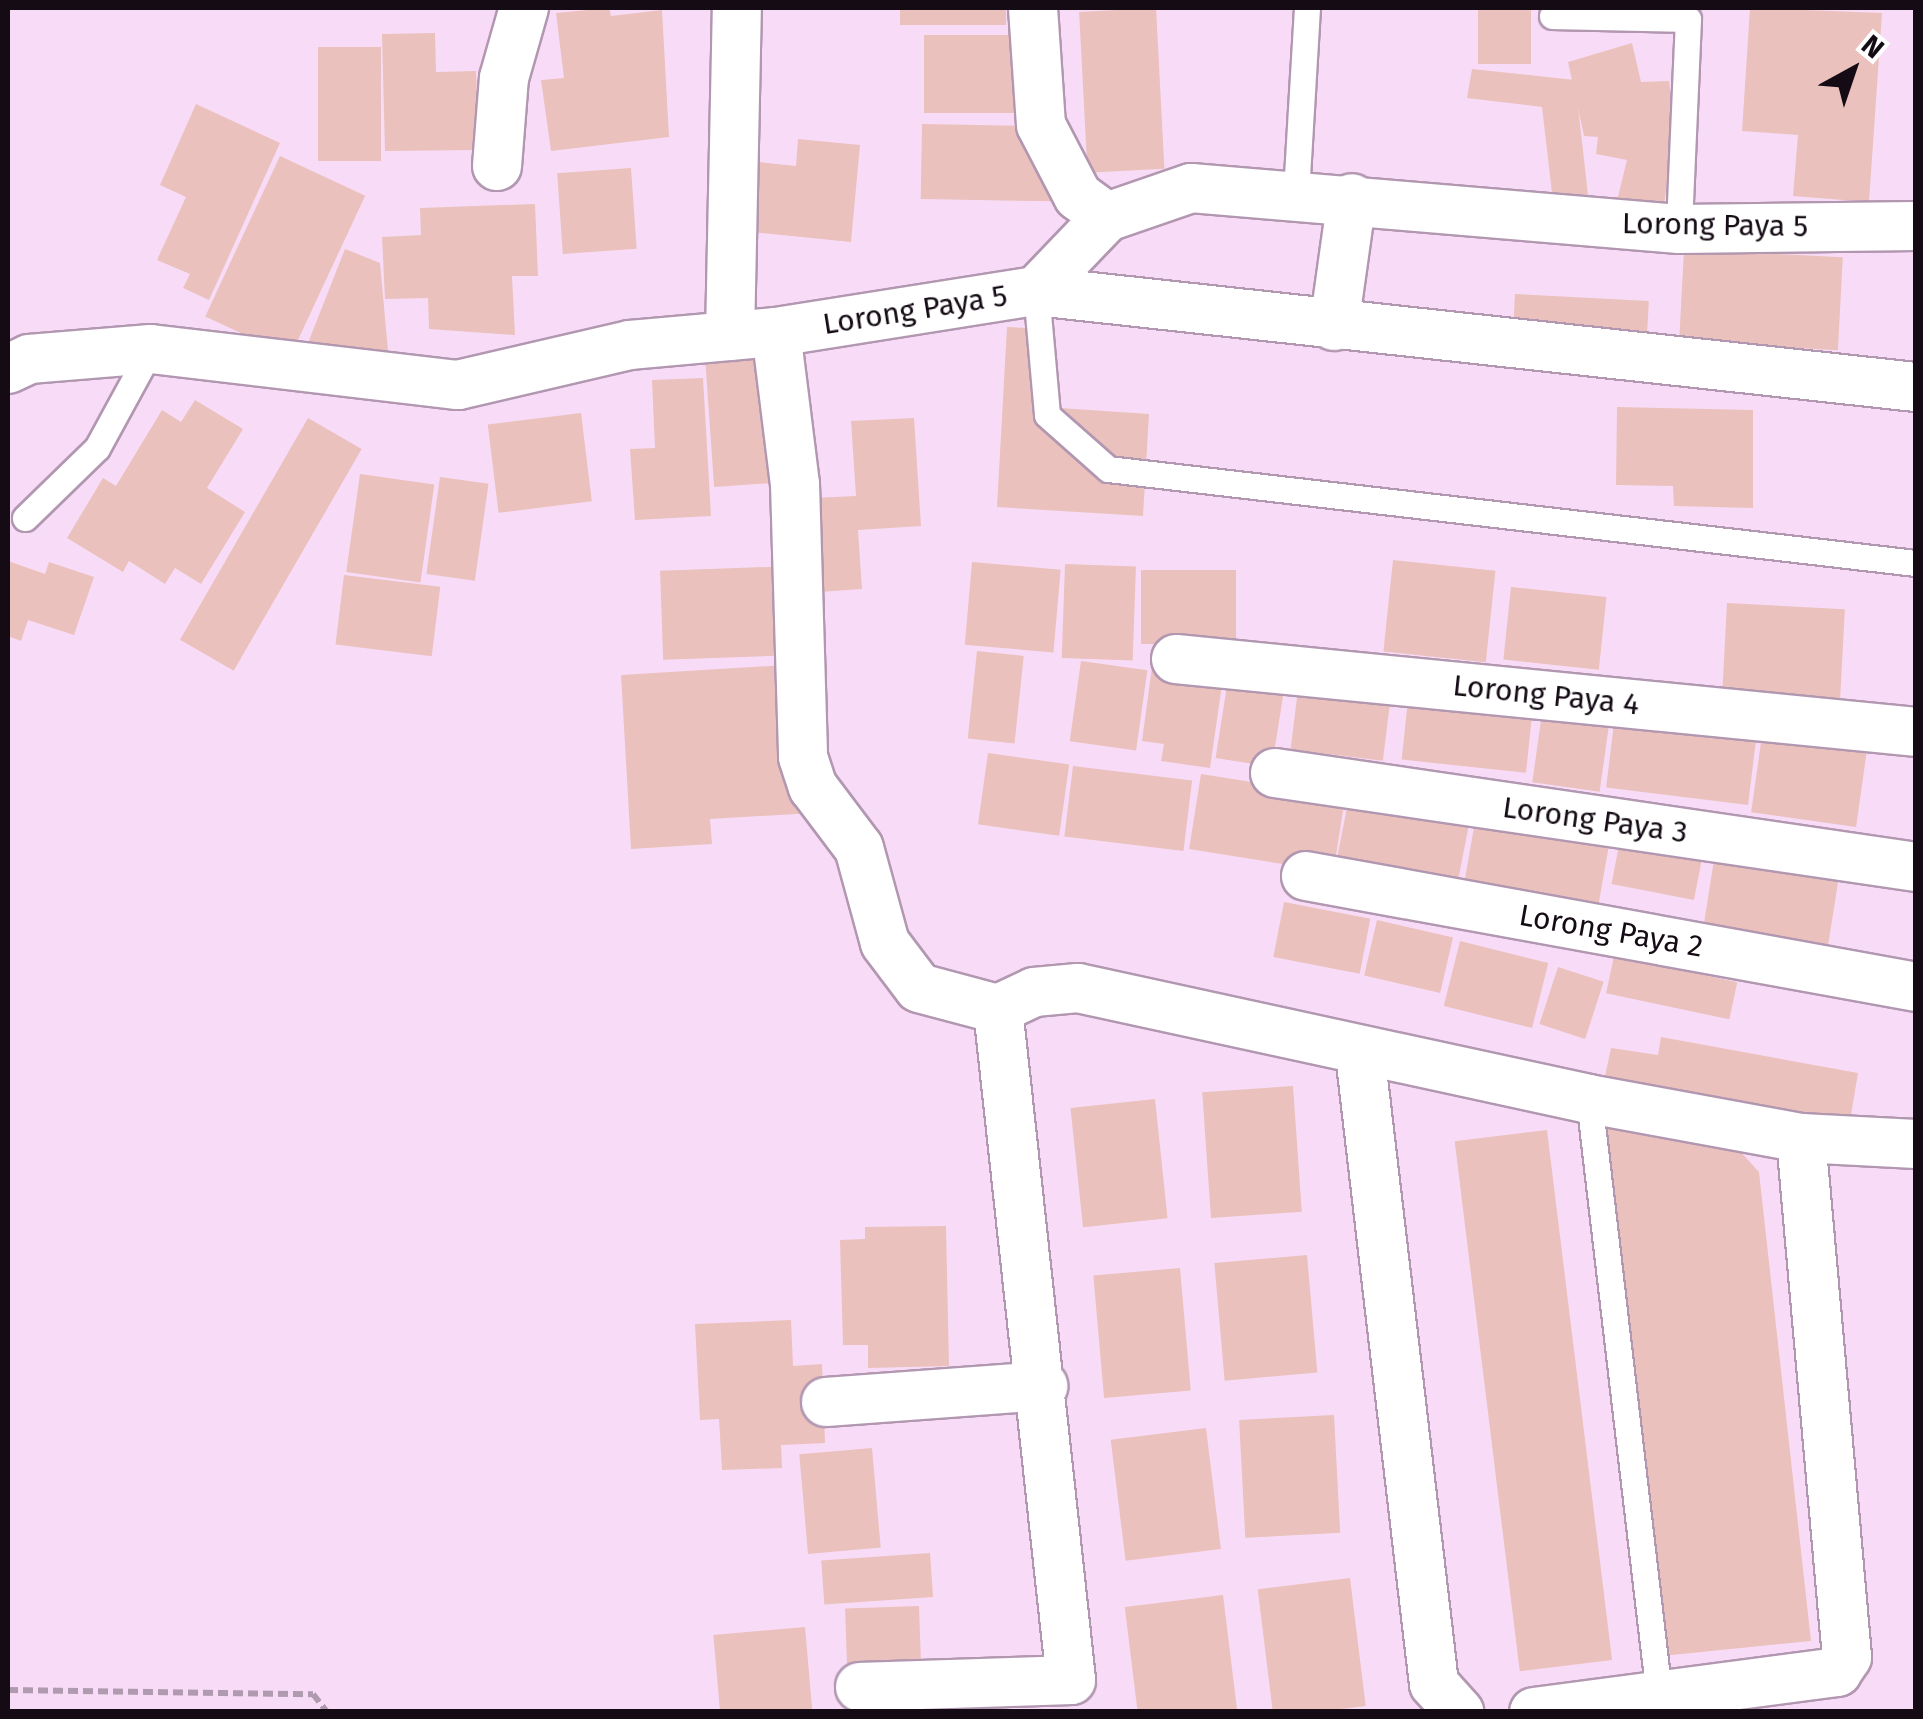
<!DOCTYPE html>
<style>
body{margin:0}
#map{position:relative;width:1923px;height:1719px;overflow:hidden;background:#f8dcf7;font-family:"Fira Sans",sans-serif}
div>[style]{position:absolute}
.building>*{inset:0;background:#eac1bc;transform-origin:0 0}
.path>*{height:6px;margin-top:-3px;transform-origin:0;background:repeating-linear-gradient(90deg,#b09aaf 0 10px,transparent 0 15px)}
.roads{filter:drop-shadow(2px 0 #b297b1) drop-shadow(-2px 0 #b297b1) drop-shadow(0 2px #b297b1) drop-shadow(0 -2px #b297b1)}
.service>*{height:25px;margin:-12.5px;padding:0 12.5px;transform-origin:12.5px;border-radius:12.5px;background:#fff}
.minor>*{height:48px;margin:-24px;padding:0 24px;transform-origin:24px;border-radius:24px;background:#fff}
span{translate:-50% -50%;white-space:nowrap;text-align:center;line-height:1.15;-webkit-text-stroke:10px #fff;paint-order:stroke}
.street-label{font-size:30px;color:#140b14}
.frame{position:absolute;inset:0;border:10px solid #140b14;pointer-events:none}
.north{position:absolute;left:1803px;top:20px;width:100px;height:100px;-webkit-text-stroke:8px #fff;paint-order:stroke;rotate:40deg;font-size:28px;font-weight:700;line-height:40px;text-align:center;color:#140b14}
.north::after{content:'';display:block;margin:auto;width:35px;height:45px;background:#140b14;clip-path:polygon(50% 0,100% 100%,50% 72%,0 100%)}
</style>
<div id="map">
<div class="building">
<i style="clip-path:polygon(609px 8px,611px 16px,662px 10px,669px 137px,551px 151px,541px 80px,564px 78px,556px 13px)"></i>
<i style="left:900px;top:8px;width:106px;height:17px"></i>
<i style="left:1156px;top:8px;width:161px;height:77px;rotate:87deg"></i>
<i style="left:1478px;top:8px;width:53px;height:56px"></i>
<i style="clip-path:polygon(1750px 8px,1882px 13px,1869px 202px,1793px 196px,1798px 135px,1742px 131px)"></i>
<i style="clip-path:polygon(435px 33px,436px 72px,476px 71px,479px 150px,385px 151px,382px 34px)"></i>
<i style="left:924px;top:35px;width:133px;height:78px"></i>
<i style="clip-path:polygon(1632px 43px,1641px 82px,1669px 81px,1674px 121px,1663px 215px,1615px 209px,1627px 160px,1596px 154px,1598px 137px,1584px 136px,1568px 62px)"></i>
<i style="left:318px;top:47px;width:63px;height:114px"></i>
<i style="clip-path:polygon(1472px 69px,1575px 80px,1588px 195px,1552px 193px,1542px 107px,1467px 98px)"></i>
<i style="clip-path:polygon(196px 104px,280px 143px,209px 300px,183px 288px,190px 274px,157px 260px,186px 197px,160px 185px)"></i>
<i style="left:922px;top:124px;width:133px;height:75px;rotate:1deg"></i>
<i style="clip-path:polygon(798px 139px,860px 145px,851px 242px,742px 231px,749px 161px,796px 166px)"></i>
<i style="left:280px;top:156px;width:94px;height:177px;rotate:25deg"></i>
<i style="left:631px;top:168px;width:81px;height:74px;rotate:86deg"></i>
<i style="clip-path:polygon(535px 204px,538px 276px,512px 276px,515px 335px,429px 329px,428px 298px,385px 299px,382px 237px,421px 235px,420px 208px)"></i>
<i style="clip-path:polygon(345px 249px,380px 263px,390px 373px,308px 343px)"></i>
<i style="left:1684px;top:249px;width:159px;height:93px;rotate:3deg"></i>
<i style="left:1515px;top:294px;width:134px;height:38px;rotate:3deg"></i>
<i style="clip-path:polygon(1007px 327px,1048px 329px,1045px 407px,1149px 414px,1143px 516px,997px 507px)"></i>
<i style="left:781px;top:354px;width:128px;height:76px;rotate:86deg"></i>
<i style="clip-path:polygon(703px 378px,711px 516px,635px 520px,630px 449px,655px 448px,652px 380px)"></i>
<i style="clip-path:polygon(195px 400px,243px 429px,207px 488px,245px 512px,201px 584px,175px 568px,165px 584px,129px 561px,123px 572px,67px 538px,103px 478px,116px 486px,162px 410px,181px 422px)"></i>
<i style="clip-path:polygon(1617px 407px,1753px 410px,1753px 508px,1674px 506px,1673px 486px,1616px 485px)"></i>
<i style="left:581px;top:413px;width:89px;height:94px;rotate:83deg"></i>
<i style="left:308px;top:418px;width:62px;height:256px;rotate:30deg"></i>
<i style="clip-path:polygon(914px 418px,921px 526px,858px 530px,862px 589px,819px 592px,813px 498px,856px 496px,851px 421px)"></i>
<i style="left:360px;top:474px;width:75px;height:99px;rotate:8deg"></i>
<i style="left:440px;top:477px;width:49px;height:98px;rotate:8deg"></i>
<i style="left:1393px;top:560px;width:103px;height:92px;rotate:6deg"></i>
<i style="clip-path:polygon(8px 561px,45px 574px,49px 562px,94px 577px,74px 635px,28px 620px,21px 641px,8px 636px)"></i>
<i style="left:972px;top:562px;width:89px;height:83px;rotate:5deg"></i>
<i style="left:1065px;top:564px;width:71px;height:94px;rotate:2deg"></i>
<i style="left:796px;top:566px;width:89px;height:136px;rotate:88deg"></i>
<i style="left:1141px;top:570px;width:95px;height:74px"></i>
<i style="left:344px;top:575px;width:97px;height:70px;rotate:7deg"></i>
<i style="left:1511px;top:587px;width:96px;height:73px;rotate:6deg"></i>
<i style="left:1727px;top:603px;width:118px;height:92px;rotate:3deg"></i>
<i style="left:977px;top:651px;width:47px;height:88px;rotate:6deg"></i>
<i style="left:1081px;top:661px;width:67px;height:81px;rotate:8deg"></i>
<i style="clip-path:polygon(803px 664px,813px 813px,710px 819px,712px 844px,631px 849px,621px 675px)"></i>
<i style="clip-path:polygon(1152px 667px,1223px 678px,1210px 768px,1161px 761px,1164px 744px,1142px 741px)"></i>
<i style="left:1229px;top:673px;width:57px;height:86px;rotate:9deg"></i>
<i style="left:1299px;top:681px;width:93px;height:69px;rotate:7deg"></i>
<i style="left:1409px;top:690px;width:125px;height:70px;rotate:6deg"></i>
<i style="left:1543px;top:706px;width:68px;height:77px;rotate:8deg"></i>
<i style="left:1615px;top:715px;width:143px;height:73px;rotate:7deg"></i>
<i style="left:1762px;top:735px;width:106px;height:78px;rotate:8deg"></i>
<i style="left:988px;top:753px;width:82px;height:72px;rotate:8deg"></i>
<i style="left:1073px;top:766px;width:120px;height:71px;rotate:7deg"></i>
<i style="left:1201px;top:774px;width:146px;height:76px;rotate:9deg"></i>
<i style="left:1349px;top:797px;width:123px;height:75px;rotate:11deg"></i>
<i style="left:1476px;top:816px;width:136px;height:86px;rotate:10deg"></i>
<i style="left:1622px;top:830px;width:84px;height:55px;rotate:11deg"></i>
<i style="left:1717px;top:841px;width:126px;height:86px;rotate:9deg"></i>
<i style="left:1284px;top:902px;width:88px;height:56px;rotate:11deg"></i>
<i style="left:1377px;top:920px;width:78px;height:57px;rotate:13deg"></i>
<i style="left:1460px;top:941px;width:91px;height:67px;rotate:14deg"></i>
<i style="left:1614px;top:956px;width:126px;height:38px;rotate:12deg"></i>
<i style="left:1558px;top:967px;width:48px;height:60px;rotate:18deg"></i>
<i style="clip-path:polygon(1661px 1037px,1858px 1073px,1849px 1127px,1604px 1081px,1611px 1048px,1658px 1055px)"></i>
<i style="left:1293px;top:1086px;width:126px;height:91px;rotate:86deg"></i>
<i style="left:1155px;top:1099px;width:120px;height:85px;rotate:84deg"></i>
<i style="clip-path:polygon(1605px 1125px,1726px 1136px,1759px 1172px,1811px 1641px,1662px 1656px)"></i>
<i style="left:1547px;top:1130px;width:534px;height:93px;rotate:83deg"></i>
<i style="clip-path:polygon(946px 1226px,949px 1366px,868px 1368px,868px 1345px,843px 1345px,840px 1240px,865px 1239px,865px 1227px)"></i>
<i style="left:1307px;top:1255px;width:118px;height:93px;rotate:85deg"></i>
<i style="left:1180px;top:1268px;width:123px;height:87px;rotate:85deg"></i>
<i style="clip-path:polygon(791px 1320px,793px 1366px,822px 1364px,825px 1443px,781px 1445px,782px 1468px,722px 1470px,719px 1419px,700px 1420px,695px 1324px)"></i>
<i style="left:1334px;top:1415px;width:118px;height:95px;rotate:87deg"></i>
<i style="left:1206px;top:1428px;width:122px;height:96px;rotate:83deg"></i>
<i style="left:872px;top:1448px;width:100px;height:73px;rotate:85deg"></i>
<i style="left:930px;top:1553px;width:44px;height:109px;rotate:86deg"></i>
<i style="left:1350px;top:1578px;width:129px;height:93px;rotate:83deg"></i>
<i style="left:1223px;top:1595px;width:118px;height:99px;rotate:83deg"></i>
<i style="left:919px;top:1606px;width:56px;height:74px;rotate:88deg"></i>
<i style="left:805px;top:1627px;width:85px;height:92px;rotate:85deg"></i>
</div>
<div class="path">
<i style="left:8px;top:1690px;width:305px;rotate:0.8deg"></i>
<i style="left:313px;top:1694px;width:23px;rotate:52deg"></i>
</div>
<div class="roads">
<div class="service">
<i style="left:1552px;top:16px;width:136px;rotate:1.3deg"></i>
<i style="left:1688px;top:19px;width:210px;rotate:92.5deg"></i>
<i style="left:1296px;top:193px;width:185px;rotate:-86.6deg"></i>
<i style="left:1036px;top:291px;width:124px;rotate:84.9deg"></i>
<i style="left:1047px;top:415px;width:81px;rotate:41.5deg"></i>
<i style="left:1108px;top:469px;width:813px;rotate:6.64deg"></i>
<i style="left:25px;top:518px;width:100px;rotate:-44.2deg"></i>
<i style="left:97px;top:448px;width:113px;rotate:-61.4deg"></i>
<i style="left:1589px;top:1099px;width:600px;rotate:83.3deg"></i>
</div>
<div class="minor">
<i style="left:1033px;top:8px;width:117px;rotate:86.1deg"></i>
<i style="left:1041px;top:125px;width:80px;rotate:62.5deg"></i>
<i style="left:1078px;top:196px;width:36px;rotate:36deg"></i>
<i style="left:497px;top:166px;width:88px;rotate:-85.5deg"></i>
<i style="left:504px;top:78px;width:73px;rotate:-74.1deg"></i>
<i style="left:1036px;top:291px;width:885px;rotate:6.23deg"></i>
<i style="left:1334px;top:326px;width:129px;rotate:-82deg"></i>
<i style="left:776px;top:332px;width:153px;rotate:82.9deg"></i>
<i style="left:795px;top:484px;width:273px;rotate:88.3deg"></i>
<i style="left:803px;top:757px;width:32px;rotate:72deg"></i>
<i style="left:813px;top:787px;width:76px;rotate:53deg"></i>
<i style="left:859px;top:848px;width:98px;rotate:74.7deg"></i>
<i style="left:885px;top:943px;width:56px;rotate:52.9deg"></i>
<i style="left:919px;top:988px;width:82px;rotate:14.9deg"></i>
<i style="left:998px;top:1009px;width:40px;rotate:-25deg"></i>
<i style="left:1034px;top:992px;width:44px;rotate:-5.2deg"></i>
<i style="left:1078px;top:988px;width:523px;rotate:12.26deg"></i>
<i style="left:1589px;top:1099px;width:216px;rotate:10.4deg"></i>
<i style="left:1801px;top:1138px;width:115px;rotate:3deg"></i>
<i style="left:730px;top:336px;width:328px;rotate:-88.8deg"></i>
<i style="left:8px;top:369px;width:23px;rotate:-25deg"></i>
<i style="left:29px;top:359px;width:122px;rotate:-4.7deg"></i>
<i style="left:151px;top:349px;width:309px;rotate:6.7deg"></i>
<i style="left:458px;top:385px;width:177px;rotate:-13.1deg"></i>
<i style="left:630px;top:345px;width:147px;rotate:-5.1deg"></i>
<i style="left:776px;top:332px;width:263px;rotate:-9deg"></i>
<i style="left:1036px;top:291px;width:103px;rotate:-46.2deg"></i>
<i style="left:1107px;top:217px;width:89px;rotate:-19deg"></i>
<i style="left:1191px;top:188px;width:490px;rotate:4.8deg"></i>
<i style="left:1679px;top:229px;width:237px;rotate:-0.7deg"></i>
<i style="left:1176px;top:659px;width:744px;rotate:5.63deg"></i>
<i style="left:1275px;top:773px;width:648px;rotate:8.34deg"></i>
<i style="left:1306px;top:876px;width:620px;rotate:10.31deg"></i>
<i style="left:1360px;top:1054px;width:634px;rotate:83.3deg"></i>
<i style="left:1434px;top:1684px;width:38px;rotate:48deg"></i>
<i style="left:826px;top:1402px;width:218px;rotate:-4.2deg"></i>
<i style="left:860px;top:1687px;width:211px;rotate:-1.9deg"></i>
<i style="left:1071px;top:1680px;width:675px;rotate:-96.21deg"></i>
<i style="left:1534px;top:1712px;width:306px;rotate:-7.5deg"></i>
<i style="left:1837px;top:1672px;width:18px;rotate:-56deg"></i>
<i style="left:1847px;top:1657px;width:521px;rotate:-95.07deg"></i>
</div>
</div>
<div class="street-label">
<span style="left:1715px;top:225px;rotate:1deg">Lorong Paya 5</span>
<span style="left:915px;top:310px;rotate:-9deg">Lorong Paya 5</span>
<span style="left:1546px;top:695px;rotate:6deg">Lorong Paya 4</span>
<span style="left:1595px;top:820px;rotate:8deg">Lorong Paya 3</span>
<span style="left:1611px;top:931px;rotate:10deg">Lorong Paya 2</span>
</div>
<div class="frame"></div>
<div class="north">N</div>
</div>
